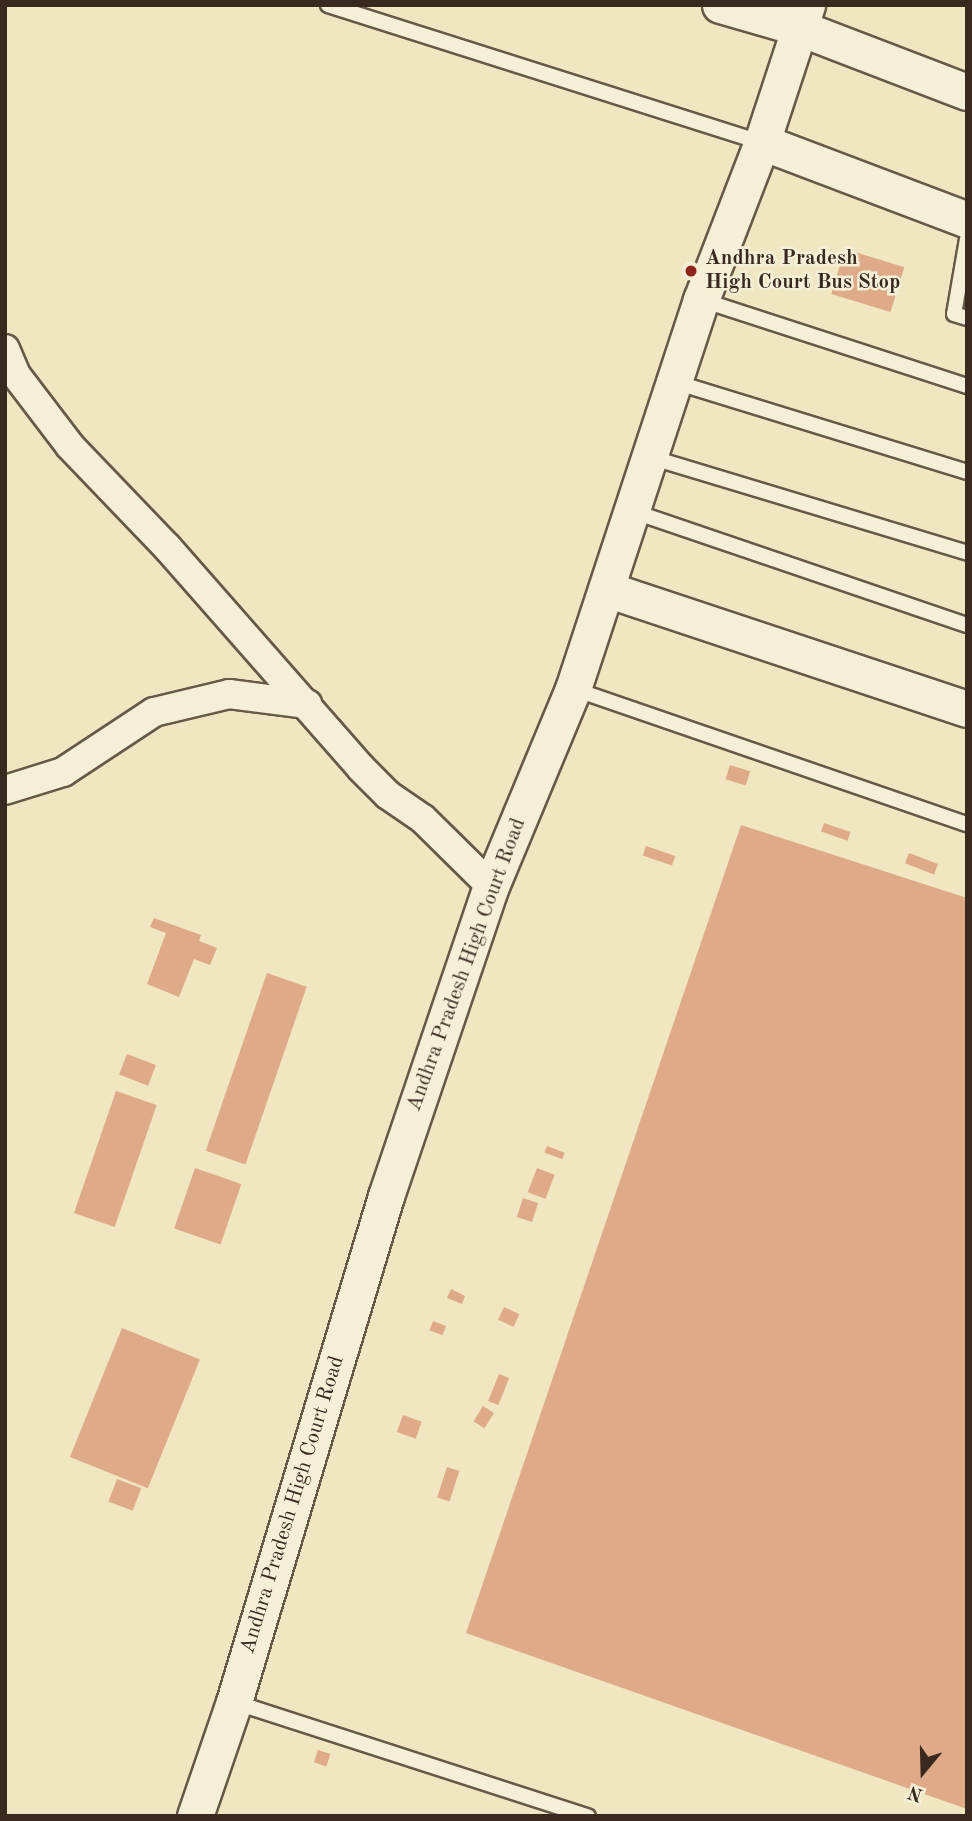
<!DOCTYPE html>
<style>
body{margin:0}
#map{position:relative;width:972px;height:1821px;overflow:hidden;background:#f0e6c1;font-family:"Old Standard TT",serif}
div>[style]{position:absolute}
.building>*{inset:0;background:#deaa87;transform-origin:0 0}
.roads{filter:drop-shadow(2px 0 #675848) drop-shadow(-2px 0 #675848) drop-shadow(0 2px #675848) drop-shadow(0 -2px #675848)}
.service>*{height:14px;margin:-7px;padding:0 7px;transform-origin:7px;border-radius:7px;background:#f5efd7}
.minor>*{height:28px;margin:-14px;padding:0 14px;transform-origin:14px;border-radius:14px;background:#f5efd7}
.tertiary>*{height:35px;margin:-17.5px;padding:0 17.5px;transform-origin:17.5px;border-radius:17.5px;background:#f5efd7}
.dots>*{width:19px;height:19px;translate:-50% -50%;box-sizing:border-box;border:4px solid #f5efd7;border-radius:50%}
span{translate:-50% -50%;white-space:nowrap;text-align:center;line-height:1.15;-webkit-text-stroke:5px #f5efd7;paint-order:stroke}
.poi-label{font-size:21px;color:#39291f;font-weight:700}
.left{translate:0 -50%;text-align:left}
.street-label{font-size:21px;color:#39291f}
.frame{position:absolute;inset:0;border:7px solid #39291f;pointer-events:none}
.north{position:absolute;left:888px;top:1737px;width:70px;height:70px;-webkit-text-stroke:5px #f5efd7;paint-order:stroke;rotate:199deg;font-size:19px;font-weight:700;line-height:28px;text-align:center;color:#39291f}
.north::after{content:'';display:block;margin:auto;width:24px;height:32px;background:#39291f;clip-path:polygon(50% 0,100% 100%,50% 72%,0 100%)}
</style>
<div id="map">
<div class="building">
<i style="left:845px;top:249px;width:62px;height:47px;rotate:17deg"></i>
<i style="left:730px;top:765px;width:21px;height:15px;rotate:17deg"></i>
<i style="left:824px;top:823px;width:28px;height:9px;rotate:19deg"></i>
<i style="clip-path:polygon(741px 825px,967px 898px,967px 1809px,466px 1633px)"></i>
<i style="left:646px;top:846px;width:31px;height:10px;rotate:19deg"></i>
<i style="left:909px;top:853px;width:31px;height:11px;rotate:21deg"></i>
<i style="clip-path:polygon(154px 918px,201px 935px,199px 941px,217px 948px,210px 965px,194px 959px,179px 997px,147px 984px,166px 933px,150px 927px)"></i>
<i style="left:267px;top:973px;width:42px;height:188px;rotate:19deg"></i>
<i style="left:127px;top:1054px;width:31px;height:22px;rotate:21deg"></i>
<i style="left:116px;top:1091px;width:43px;height:129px;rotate:19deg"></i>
<i style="left:547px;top:1146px;width:19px;height:7px;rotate:21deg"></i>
<i style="left:195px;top:1168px;width:49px;height:64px;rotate:19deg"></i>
<i style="left:537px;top:1168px;width:19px;height:26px;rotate:21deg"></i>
<i style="left:523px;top:1198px;width:16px;height:20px;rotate:18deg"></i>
<i style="clip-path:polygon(451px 1289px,465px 1296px,462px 1304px,447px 1298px)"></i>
<i style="left:504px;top:1307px;width:17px;height:14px;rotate:25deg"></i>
<i style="left:433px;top:1321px;width:14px;height:10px;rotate:21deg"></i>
<i style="left:122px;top:1328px;width:84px;height:139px;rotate:22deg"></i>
<i style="left:499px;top:1374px;width:11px;height:29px;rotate:22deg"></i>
<i style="left:483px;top:1406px;width:13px;height:18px;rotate:32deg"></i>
<i style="left:403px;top:1415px;width:20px;height:18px;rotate:20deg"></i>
<i style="left:447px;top:1467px;width:13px;height:32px;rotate:18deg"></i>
<i style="left:117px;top:1479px;width:26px;height:24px;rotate:21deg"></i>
<i style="left:318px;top:1750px;width:13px;height:13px;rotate:18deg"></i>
</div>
<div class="roads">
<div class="service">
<i style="left:328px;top:5px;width:454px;rotate:17.6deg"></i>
<i style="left:967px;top:239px;width:76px;rotate:99.8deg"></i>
<i style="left:954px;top:314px;width:14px;rotate:17deg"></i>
<i style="left:702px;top:300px;width:279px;rotate:18deg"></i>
<i style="left:675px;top:382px;width:306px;rotate:17.1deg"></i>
<i style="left:650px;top:457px;width:331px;rotate:16.8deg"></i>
<i style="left:632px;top:511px;width:354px;rotate:18.8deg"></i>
<i style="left:574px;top:689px;width:416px;rotate:19deg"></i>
<i style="left:234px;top:1702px;width:372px;rotate:17.9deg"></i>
</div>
<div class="minor">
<i style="left:5px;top:349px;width:28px;rotate:67deg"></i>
<i style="left:16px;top:375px;width:89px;rotate:52.7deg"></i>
<i style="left:70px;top:446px;width:140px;rotate:46.2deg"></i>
<i style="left:167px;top:547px;width:294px;rotate:48.7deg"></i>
<i style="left:361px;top:768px;width:38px;rotate:45deg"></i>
<i style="left:388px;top:795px;width:42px;rotate:34.4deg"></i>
<i style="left:423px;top:819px;width:95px;rotate:44.6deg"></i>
<i style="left:5px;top:790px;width:61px;rotate:-17.2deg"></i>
<i style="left:63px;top:772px;width:109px;rotate:-33.4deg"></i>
<i style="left:154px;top:712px;width:77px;rotate:-13.5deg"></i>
<i style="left:229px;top:694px;width:79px;rotate:7.3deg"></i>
</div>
<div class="tertiary">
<i style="left:720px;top:5px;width:83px;rotate:16deg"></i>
<i style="left:800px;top:28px;width:179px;rotate:21deg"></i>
<i style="left:762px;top:142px;width:219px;rotate:20.8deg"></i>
<i style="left:606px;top:589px;width:380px;rotate:18.4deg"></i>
<i style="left:195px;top:1816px;width:120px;rotate:-71.1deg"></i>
<i style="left:234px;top:1702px;width:528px;rotate:-73.28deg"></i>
<i style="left:386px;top:1196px;width:327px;rotate:-71.3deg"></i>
<i style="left:491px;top:886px;width:213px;rotate:-67.4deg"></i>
<i style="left:573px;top:689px;width:410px;rotate:-71.8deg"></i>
<i style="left:701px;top:300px;width:169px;rotate:-68.9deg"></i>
<i style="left:762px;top:142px;width:144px;rotate:-71.8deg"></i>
</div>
</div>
<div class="dots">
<i style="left:691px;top:271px;background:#8f2418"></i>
</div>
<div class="poi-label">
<span class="left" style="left:705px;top:271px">Andhra Pradesh<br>High Court Bus Stop</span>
</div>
<div class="street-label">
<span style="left:467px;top:965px;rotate:-70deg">Andhra Pradesh High Court Road</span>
<span style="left:293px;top:1505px;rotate:-73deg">Andhra Pradesh High Court Road</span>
</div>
<div class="frame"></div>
<div class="north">N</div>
</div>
